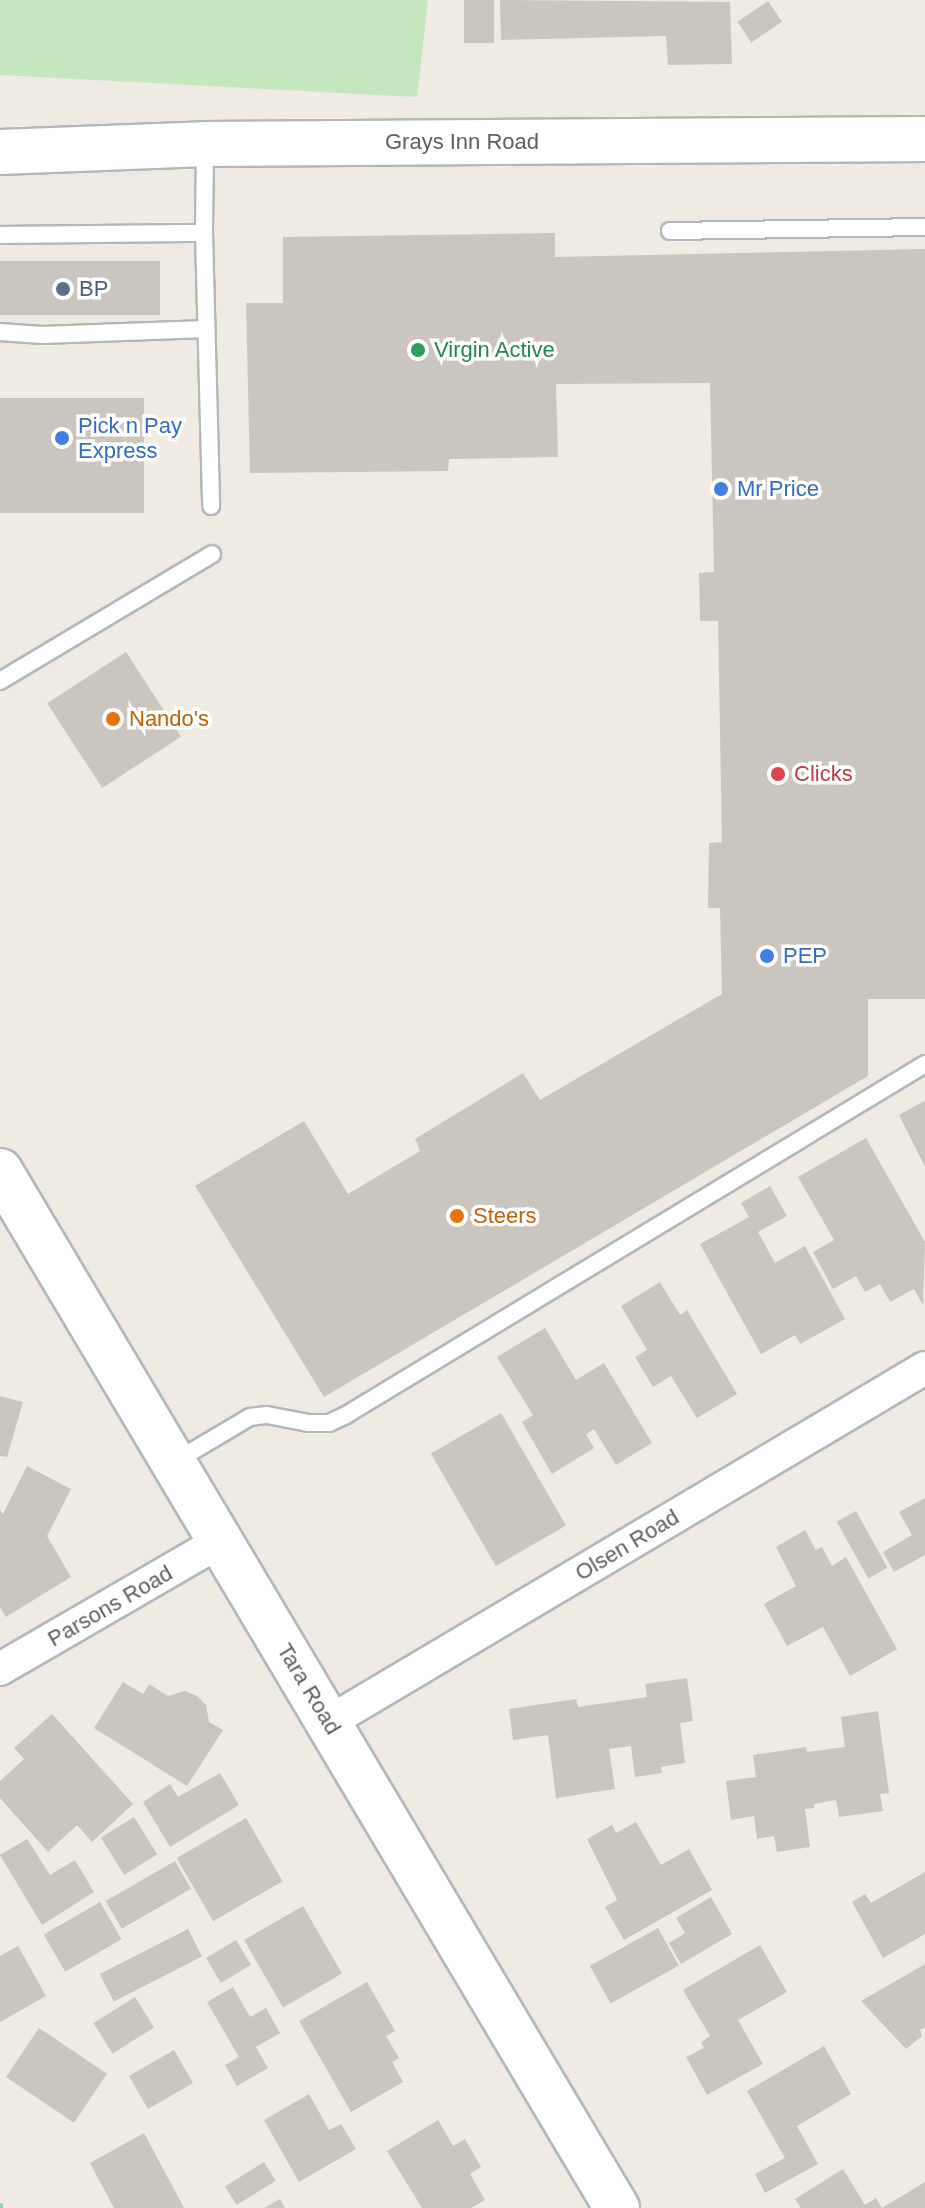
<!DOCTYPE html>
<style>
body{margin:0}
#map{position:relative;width:925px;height:2208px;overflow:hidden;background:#efeae2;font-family:Helvetica,sans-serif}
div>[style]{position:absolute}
.green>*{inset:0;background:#c3e8bd}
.building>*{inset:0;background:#cac5bf;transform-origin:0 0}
.path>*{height:5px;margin-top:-2.5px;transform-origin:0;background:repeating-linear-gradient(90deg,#98cfa0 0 8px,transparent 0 12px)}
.roads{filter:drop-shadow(2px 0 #b3b7bb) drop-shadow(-2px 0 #b3b7bb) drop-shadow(0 2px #b3b7bb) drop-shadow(0 -2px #b3b7bb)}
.lane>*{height:16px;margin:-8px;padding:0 8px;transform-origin:8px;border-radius:8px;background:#fff}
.street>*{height:32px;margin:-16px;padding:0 16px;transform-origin:16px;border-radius:16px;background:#fff}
.secondary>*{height:44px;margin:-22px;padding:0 22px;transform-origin:22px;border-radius:22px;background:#fff}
.dots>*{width:22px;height:22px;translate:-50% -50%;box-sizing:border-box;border:4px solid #fff;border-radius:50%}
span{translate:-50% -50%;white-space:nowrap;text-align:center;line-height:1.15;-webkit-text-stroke:7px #fff;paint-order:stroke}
.street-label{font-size:22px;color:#5b6065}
.service-label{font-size:22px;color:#4e5e75}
.left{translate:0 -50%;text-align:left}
.leisure-label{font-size:22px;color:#27864d}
.shop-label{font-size:22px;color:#366cbe}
.food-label{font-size:22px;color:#c56008}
.health-label{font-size:22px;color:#be3a42}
</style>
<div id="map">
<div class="green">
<i style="clip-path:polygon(0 0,428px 0,417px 97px,0 75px)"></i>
</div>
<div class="building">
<i style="left:464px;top:0;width:30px;height:43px"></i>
<i style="clip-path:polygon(500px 0,730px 2px,732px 64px,668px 65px,666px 36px,501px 40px)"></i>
<i style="left:768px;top:1px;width:25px;height:37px;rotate:56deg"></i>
<i style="clip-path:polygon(555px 233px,555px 257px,925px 249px,925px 999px,868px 999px,868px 1076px,324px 1397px,195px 1186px,304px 1121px,348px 1194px,420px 1151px,415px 1139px,523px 1073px,540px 1100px,722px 994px,720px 908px,708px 908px,709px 843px,722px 842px,718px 621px,700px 621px,699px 573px,714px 572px,710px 383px,556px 384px,558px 457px,449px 459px,448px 471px,250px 473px,246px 303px,283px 303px,283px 237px)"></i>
<i style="left:160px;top:261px;width:54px;height:160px;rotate:90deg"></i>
<i style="left:144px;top:398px;width:115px;height:144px;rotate:90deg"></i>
<i style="left:126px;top:652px;width:101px;height:94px;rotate:57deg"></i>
<i style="clip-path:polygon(924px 1101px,925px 1103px,925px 1167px,899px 1115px)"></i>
<i style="clip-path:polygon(866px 1138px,925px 1242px,923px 1305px,914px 1289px,890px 1302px,880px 1284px,865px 1292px,856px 1276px,833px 1289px,813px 1252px,834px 1240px,798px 1177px)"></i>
<i style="clip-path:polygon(770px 1186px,787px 1216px,758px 1232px,775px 1263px,805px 1246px,845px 1319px,800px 1344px,795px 1335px,761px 1354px,700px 1244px,749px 1217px,741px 1203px)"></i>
<i style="clip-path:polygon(660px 1282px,680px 1315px,687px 1310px,737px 1394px,697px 1418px,671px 1376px,653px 1387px,635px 1357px,647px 1350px,621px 1306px)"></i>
<i style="clip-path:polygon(545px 1328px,576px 1380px,604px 1363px,652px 1443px,616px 1465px,594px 1429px,586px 1434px,594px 1448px,552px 1474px,522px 1422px,533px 1415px,497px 1357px)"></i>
<i style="clip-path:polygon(0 1396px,23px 1402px,7px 1457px,0 1456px)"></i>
<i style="left:501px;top:1413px;width:130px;height:81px;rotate:60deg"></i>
<i style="clip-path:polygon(27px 1466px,71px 1489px,47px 1536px,71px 1577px,6px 1617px,0 1607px,0 1510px,3px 1514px)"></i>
<i style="clip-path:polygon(925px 1498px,925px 1555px,894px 1572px,883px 1552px,912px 1535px,899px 1512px)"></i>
<i style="left:856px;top:1511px;width:65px;height:22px;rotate:61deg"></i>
<i style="clip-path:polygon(805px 1530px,816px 1550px,822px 1547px,832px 1566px,846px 1557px,897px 1649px,850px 1676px,823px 1627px,787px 1646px,764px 1604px,796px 1586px,776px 1547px)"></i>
<i style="clip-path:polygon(687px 1678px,693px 1721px,680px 1723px,685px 1763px,661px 1767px,662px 1773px,635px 1777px,631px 1746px,609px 1749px,615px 1789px,556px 1798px,548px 1735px,513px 1740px,509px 1709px,576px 1699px,578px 1707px,647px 1697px,645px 1684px)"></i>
<i style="clip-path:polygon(123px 1682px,143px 1694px,149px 1684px,168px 1696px,185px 1691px,197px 1696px,206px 1705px,209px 1722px,223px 1730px,187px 1786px,94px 1728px)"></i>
<i style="clip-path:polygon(878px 1711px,889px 1793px,880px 1794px,883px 1811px,839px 1817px,836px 1800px,814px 1804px,814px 1808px,805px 1809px,810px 1847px,777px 1852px,774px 1836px,757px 1839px,754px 1816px,731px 1820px,726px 1781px,756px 1777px,753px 1755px,806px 1747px,807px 1752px,845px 1747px,841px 1717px)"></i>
<i style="clip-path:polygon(52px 1714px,133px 1804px,92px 1842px,77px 1825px,48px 1852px,0 1798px,0 1781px,24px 1759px,14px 1748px)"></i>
<i style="clip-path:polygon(220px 1773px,239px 1805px,170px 1847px,143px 1802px,170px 1784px,178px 1797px)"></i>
<i style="left:134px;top:1817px;width:44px;height:39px;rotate:58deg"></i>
<i style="left:246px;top:1818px;width:73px;height:80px;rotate:60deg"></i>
<i style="clip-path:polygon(636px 1822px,661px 1865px,689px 1849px,712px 1890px,624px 1940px,605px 1907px,617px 1900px,587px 1839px,612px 1825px,616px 1833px)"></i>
<i style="clip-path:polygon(27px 1839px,50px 1875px,75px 1860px,94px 1892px,42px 1925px,0 1855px)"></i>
<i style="left:175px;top:1861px;width:32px;height:80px;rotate:60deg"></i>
<i style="clip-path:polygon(925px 1872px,925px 1934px,883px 1958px,852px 1902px,865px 1894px,871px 1903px)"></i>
<i style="clip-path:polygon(711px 1897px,732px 1934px,681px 1964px,669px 1943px,685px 1933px,676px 1918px)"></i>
<i style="left:100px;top:1902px;width:43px;height:65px;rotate:60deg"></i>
<i style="left:303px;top:1906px;width:78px;height:68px;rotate:60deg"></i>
<i style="left:658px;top:1928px;width:43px;height:78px;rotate:61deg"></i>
<i style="left:188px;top:1929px;width:31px;height:99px;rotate:63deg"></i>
<i style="left:236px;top:1940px;width:29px;height:35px;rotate:59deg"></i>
<i style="clip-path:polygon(760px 1945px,787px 1992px,738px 2020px,763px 2064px,707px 2095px,686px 2057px,704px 2048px,701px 2042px,710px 2036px,683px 1990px)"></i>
<i style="clip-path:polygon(18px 1946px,46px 1996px,0 2022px,0 1956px)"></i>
<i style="clip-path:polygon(925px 1964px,925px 2027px,920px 2030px,922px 2036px,906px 2049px,861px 2001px)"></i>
<i style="clip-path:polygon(367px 1982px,395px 2031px,386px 2036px,399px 2058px,392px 2062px,403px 2082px,351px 2112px,299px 2021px)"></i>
<i style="clip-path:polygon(233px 1987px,250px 2017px,266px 2008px,280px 2033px,256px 2047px,268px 2068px,237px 2086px,225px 2065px,239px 2057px,207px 2002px)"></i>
<i style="left:135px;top:1997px;width:36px;height:49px;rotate:58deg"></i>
<i style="left:39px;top:2028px;width:82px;height:59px;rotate:34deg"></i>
<i style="clip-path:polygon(824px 2046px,851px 2094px,797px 2126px,818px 2164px,765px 2193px,755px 2174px,785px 2158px,747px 2091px)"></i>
<i style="left:174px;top:2050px;width:38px;height:52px;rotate:60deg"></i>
<i style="clip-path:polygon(309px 2094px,329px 2130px,341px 2124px,356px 2149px,299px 2182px,264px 2120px)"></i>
<i style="clip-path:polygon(438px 2120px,453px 2146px,465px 2139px,481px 2167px,470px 2174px,485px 2200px,471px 2208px,422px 2208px,387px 2151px)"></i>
<i style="clip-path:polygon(144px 2133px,184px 2208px,114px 2208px,90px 2163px)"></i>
<i style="left:264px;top:2162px;width:22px;height:46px;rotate:58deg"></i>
<i style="clip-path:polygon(843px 2169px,865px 2205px,876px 2198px,882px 2208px,925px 2182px,925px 2208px,801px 2208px,795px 2199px)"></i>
<i style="clip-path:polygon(280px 2199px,285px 2208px,264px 2208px)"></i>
</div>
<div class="path">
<i style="left:0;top:2203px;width:5px;rotate:79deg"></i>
</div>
<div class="roads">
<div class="lane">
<i style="left:205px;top:147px;width:86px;rotate:90.7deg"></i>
<i style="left:204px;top:233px;width:273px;rotate:88.5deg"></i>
<i style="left:670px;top:231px;width:255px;rotate:-0.9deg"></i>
<i style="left:0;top:235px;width:204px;rotate:-0.6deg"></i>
<i style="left:0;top:332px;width:42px;rotate:4.1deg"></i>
<i style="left:42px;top:335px;width:164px;rotate:-2.1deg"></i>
<i style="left:0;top:681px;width:247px;rotate:-30.9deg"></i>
<i style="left:174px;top:1462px;width:88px;rotate:-30.6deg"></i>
<i style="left:250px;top:1417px;width:17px;rotate:-7deg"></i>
<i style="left:267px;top:1415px;width:43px;rotate:10.8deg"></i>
<i style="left:309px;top:1423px;width:20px"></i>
<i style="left:329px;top:1423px;width:19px;rotate:-25deg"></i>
<i style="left:346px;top:1415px;width:677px;rotate:-31.22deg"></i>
</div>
<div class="street">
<i style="left:0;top:1669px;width:253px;rotate:-30.1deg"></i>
<i style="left:329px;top:1722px;width:693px;rotate:-30.71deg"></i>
</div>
<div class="secondary">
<i style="left:0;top:152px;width:205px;rotate:-2.2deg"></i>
<i style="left:205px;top:144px;width:720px;rotate:-0.4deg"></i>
<i style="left:0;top:1171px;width:1207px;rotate:59.25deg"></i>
</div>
</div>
<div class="dots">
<i style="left:63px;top:289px;background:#5c6f8a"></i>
<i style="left:418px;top:350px;background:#2e9e5b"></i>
<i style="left:62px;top:438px;background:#3f7fe0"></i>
<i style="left:721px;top:489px;background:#3f7fe0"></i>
<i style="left:113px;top:719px;background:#e8710a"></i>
<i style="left:778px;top:774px;background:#e0444e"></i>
<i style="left:767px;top:956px;background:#3f7fe0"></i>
<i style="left:457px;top:1216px;background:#e8710a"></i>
</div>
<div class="street-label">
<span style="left:462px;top:142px">Grays Inn Road</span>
<span style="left:627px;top:1545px;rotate:-31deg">Olsen Road</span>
<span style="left:110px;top:1606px;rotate:-30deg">Parsons Road</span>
<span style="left:309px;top:1689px;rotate:59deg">Tara Road</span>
</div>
<div class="service-label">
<span class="left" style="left:79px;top:289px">BP</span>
</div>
<div class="leisure-label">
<span class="left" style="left:434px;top:350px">Virgin Active</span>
</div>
<div class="shop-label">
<span class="left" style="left:78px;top:438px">Pick n Pay<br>Express</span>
<span class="left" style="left:737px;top:489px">Mr Price</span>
<span class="left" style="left:783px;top:956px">PEP</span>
</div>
<div class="food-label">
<span class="left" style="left:129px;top:719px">Nando's</span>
<span class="left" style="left:473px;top:1216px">Steers</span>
</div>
<div class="health-label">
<span class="left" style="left:794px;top:774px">Clicks</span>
</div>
</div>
